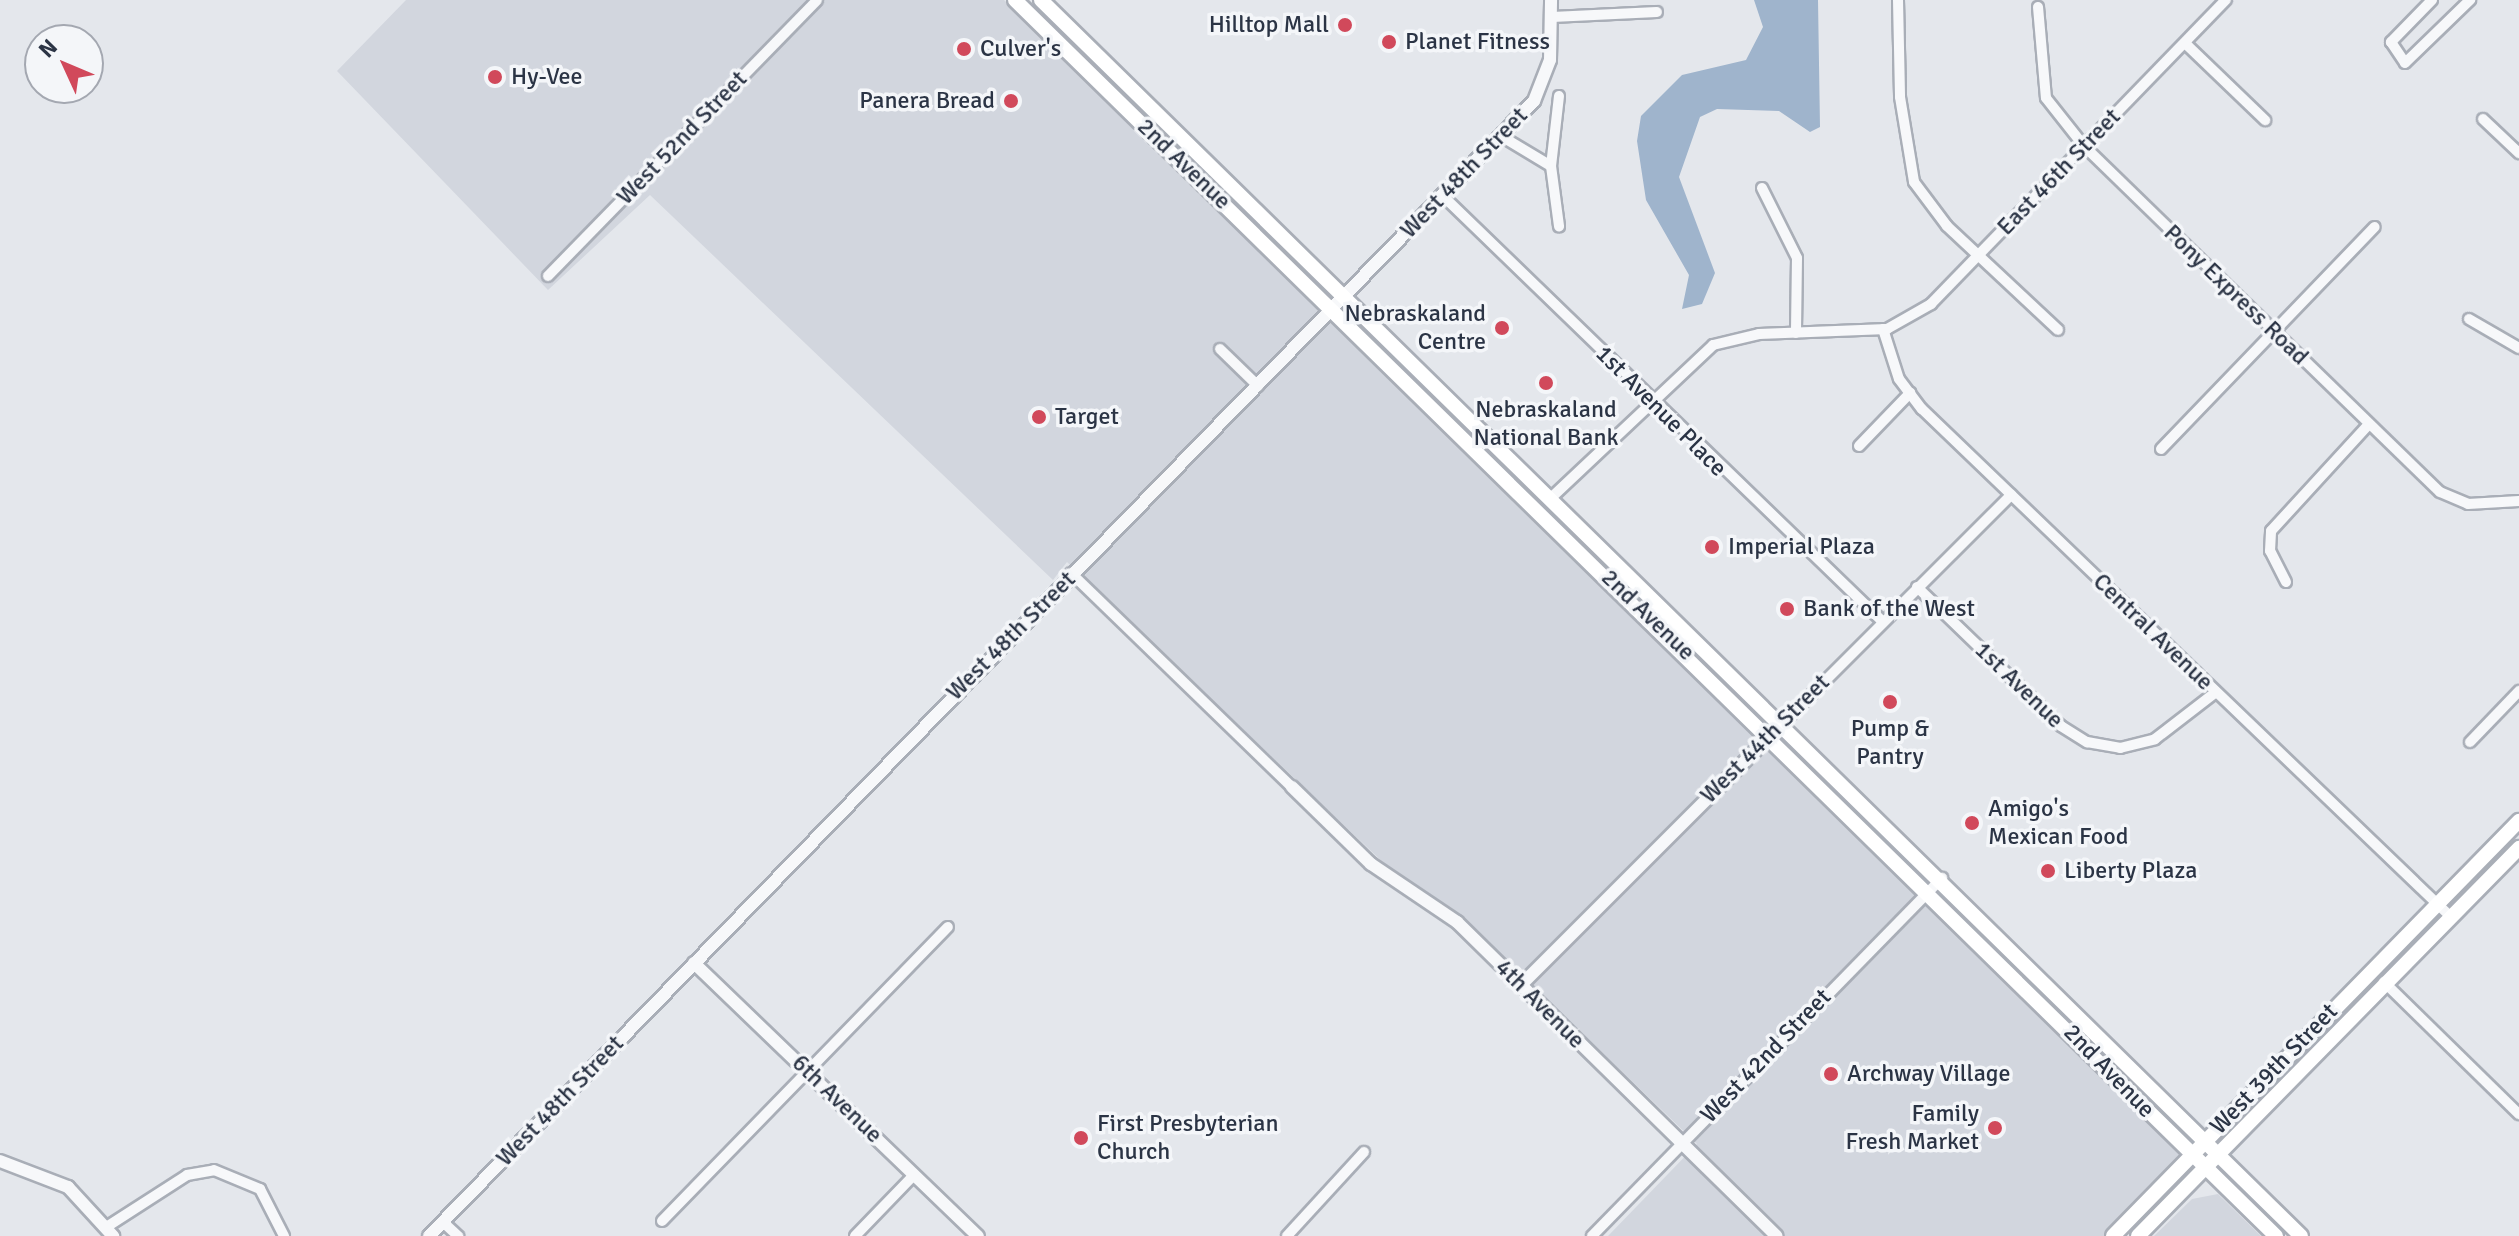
<!DOCTYPE html>
<style>
body{margin:0}
#map{position:relative;width:2519px;height:1236px;overflow:hidden;background:#e4e7ec;font-family:Signika,sans-serif}
div>[style]{position:absolute}
.built>*{inset:0;background:#d2d6de}
.water>*{inset:0;background:#9fb4cc}
.roads{filter:drop-shadow(2px 0 #a9aeb7) drop-shadow(-2px 0 #a9aeb7) drop-shadow(0 2px #a9aeb7) drop-shadow(0 -2px #a9aeb7)}
.minor>*{height:10px;margin:-5px;padding:0 5px;transform-origin:5px;border-radius:5px;background:#f7f8fa}
.tertiary>*{height:12px;margin:-6px;padding:0 6px;transform-origin:6px;border-radius:6px;background:#f7f8fa}
.secondary>*{height:14px;margin:-7px;padding:0 7px;transform-origin:7px;border-radius:7px;background:#fff}
.dots>*{width:22px;height:22px;translate:-50% -50%;box-sizing:border-box;border:4px solid #f4f6f9;border-radius:50%}
span{translate:-50% -50%;white-space:nowrap;text-align:center;line-height:1.15;-webkit-text-stroke:7px #f4f6f9;paint-order:stroke}
.poi-label{font-size:24px;color:#2b3445}
.right{translate:-100% -50%;text-align:right}
.left{translate:0 -50%;text-align:left}
.street-label{font-size:24px;color:#2b3445}
.north{position:absolute;left:24px;top:24px;width:80px;height:80px;box-sizing:border-box;background:#f4f6f9;border:2px solid #a4a8b1;border-radius:50%;rotate:314deg;font-size:22px;font-weight:700;line-height:32px;text-align:center;color:#2b3445}
.north::after{content:'';display:block;margin:auto;width:28px;height:36px;background:#d1495b;clip-path:polygon(50% 0,100% 100%,50% 72%,0 100%)}
</style>
<div id="map">
<div class="built">
<i style="clip-path:polygon(406px 0,1004px 0,2191px 1155px,2111px 1236px,1608px 1236px,1697px 1144px,1462px 917px,1389px 868px,1067px 562px,1053px 580px,650px 195px,548px 290px,337px 71px)"></i>
<i style="clip-path:polygon(2218px 1194px,2261px 1236px,2154px 1236px,2192px 1199px)"></i>
</div>
<div class="water">
<i style="clip-path:polygon(1754px 0,1818px 0,1820px 127px,1810px 132px,1779px 111px,1717px 109px,1700px 117px,1679px 177px,1715px 273px,1702px 304px,1682px 309px,1689px 275px,1646px 200px,1637px 141px,1641px 116px,1682px 75px,1746px 60px,1763px 27px)"></i>
</div>
<div class="roads">
<div class="minor">
<i style="left:1898px;top:0;width:97px;rotate:88.8deg"></i>
<i style="left:1900px;top:97px;width:86px;rotate:80.6deg"></i>
<i style="left:1914px;top:182px;width:55px;rotate:53.1deg"></i>
<i style="left:1947px;top:226px;width:152px;rotate:43.1deg"></i>
<i style="left:2432px;top:0;width:59px;rotate:134.3deg"></i>
<i style="left:2391px;top:42px;width:25px;rotate:56deg"></i>
<i style="left:2405px;top:63px;width:91px;rotate:-44.1deg"></i>
<i style="left:2038px;top:7px;width:91px;rotate:85deg"></i>
<i style="left:2046px;top:98px;width:61px;rotate:51.6deg"></i>
<i style="left:2084px;top:146px;width:496px;rotate:44.2deg"></i>
<i style="left:2440px;top:492px;width:30px;rotate:23deg"></i>
<i style="left:2468px;top:504px;width:51px;rotate:-3.4deg"></i>
<i style="left:1552px;top:17px;width:105px;rotate:-2.7deg"></i>
<i style="left:2186px;top:44px;width:110px;rotate:43.9deg"></i>
<i style="left:1559px;top:96px;width:70px;rotate:96.5deg"></i>
<i style="left:1551px;top:166px;width:61px;rotate:82.4deg"></i>
<i style="left:2483px;top:119px;width:50px;rotate:43.4deg"></i>
<i style="left:1501px;top:136px;width:58px;rotate:31deg"></i>
<i style="left:1762px;top:188px;width:78px;rotate:63.4deg"></i>
<i style="left:1797px;top:258px;width:75px;rotate:90.8deg"></i>
<i style="left:1443px;top:196px;width:612px;rotate:44.07deg"></i>
<i style="left:548px;top:276px;width:385px;rotate:-45.7deg"></i>
<i style="left:2469px;top:319px;width:58px;rotate:30.1deg"></i>
<i style="left:1883px;top:329px;width:52px;rotate:72.3deg"></i>
<i style="left:1899px;top:379px;width:38px;rotate:53deg"></i>
<i style="left:1922px;top:409px;width:732px;rotate:43.84deg"></i>
<i style="left:1220px;top:349px;width:53px;rotate:44.2deg"></i>
<i style="left:1859px;top:446px;width:74px;rotate:-46.1deg"></i>
<i style="left:2161px;top:449px;width:308px;rotate:-46.1deg"></i>
<i style="left:1553px;top:496px;width:220px;rotate:-43.3deg"></i>
<i style="left:1713px;top:345px;width:47px;rotate:-13.4deg"></i>
<i style="left:1759px;top:334px;width:128px;rotate:-2.2deg"></i>
<i style="left:1887px;top:329px;width:51px;rotate:-29.6deg"></i>
<i style="left:1931px;top:304px;width:424px;rotate:-45.9deg"></i>
<i style="left:1071px;top:573px;width:308px;rotate:44.1deg"></i>
<i style="left:2286px;top:582px;width:35px;rotate:-117deg"></i>
<i style="left:2270px;top:551px;width:20px;rotate:-87deg"></i>
<i style="left:2271px;top:531px;width:144px;rotate:-47.5deg"></i>
<i style="left:1917px;top:587px;width:200px;rotate:44deg"></i>
<i style="left:2061px;top:726px;width:31px;rotate:32deg"></i>
<i style="left:2087px;top:742px;width:34px;rotate:10deg"></i>
<i style="left:2120px;top:748px;width:36px;rotate:-14deg"></i>
<i style="left:2155px;top:739px;width:77px;rotate:-37.6deg"></i>
<i style="left:1780px;top:726px;width:327px;rotate:-45deg"></i>
<i style="left:2470px;top:742px;width:71px;rotate:-46.1deg"></i>
<i style="left:2384px;top:982px;width:189px;rotate:44.4deg"></i>
<i style="left:662px;top:1221px;width:410px;rotate:-45.8deg"></i>
<i style="left:443px;top:1222px;width:21px;rotate:43deg"></i>
<i style="left:108px;top:1226px;width:94px;rotate:-32.8deg"></i>
<i style="left:187px;top:1175px;width:27px;rotate:-10deg"></i>
<i style="left:214px;top:1170px;width:50px;rotate:22.4deg"></i>
<i style="left:260px;top:1189px;width:53px;rotate:62.9deg"></i>
<i style="left:855px;top:1236px;width:85px;rotate:-46deg"></i>
<i style="left:1287px;top:1236px;width:114px;rotate:-47.5deg"></i>
<i style="left:1592px;top:1236px;width:501px;rotate:-45.65deg"></i>
</div>
<div class="tertiary">
<i style="left:1292px;top:787px;width:110px;rotate:44.3deg"></i>
<i style="left:1371px;top:864px;width:104px;rotate:34deg"></i>
<i style="left:1457px;top:922px;width:448px;rotate:44.5deg"></i>
<i style="left:694px;top:963px;width:394px;rotate:43.9deg"></i>
<i style="left:1521px;top:985px;width:366px;rotate:-45deg"></i>
<i style="left:0;top:1161px;width:73px;rotate:20.9deg"></i>
<i style="left:68px;top:1187px;width:67px;rotate:47.4deg"></i>
<i style="left:429px;top:1236px;width:1584px;rotate:-45.77deg"></i>
<i style="left:1534px;top:101px;width:44px;rotate:-68.7deg"></i>
<i style="left:1550px;top:60px;width:60px;rotate:-89deg"></i>
</div>
<div class="secondary">
<i style="left:1015px;top:0;width:1766px;rotate:44.43deg"></i>
<i style="left:1041px;top:0;width:1765px;rotate:44.45deg"></i>
<i style="left:2113px;top:1236px;width:581px;rotate:-45.63deg"></i>
<i style="left:2138px;top:1236px;width:544px;rotate:-45.52deg"></i>
</div>
</div>
<div class="dots">
<i style="left:1345px;top:25px;background:#d1495b"></i>
<i style="left:1389px;top:42px;background:#d1495b"></i>
<i style="left:964px;top:49px;background:#d1495b"></i>
<i style="left:495px;top:77px;background:#d1495b"></i>
<i style="left:1011px;top:101px;background:#d1495b"></i>
<i style="left:1502px;top:328px;background:#d1495b"></i>
<i style="left:1546px;top:383px;background:#d1495b"></i>
<i style="left:1039px;top:417px;background:#d1495b"></i>
<i style="left:1712px;top:547px;background:#d1495b"></i>
<i style="left:1787px;top:609px;background:#d1495b"></i>
<i style="left:1890px;top:702px;background:#d1495b"></i>
<i style="left:1972px;top:823px;background:#d1495b"></i>
<i style="left:2048px;top:871px;background:#d1495b"></i>
<i style="left:1831px;top:1074px;background:#d1495b"></i>
<i style="left:1995px;top:1128px;background:#d1495b"></i>
<i style="left:1081px;top:1138px;background:#d1495b"></i>
</div>
<div class="poi-label">
<span class="right" style="left:1329px;top:25px">Hilltop Mall</span>
<span class="left" style="left:1405px;top:42px">Planet Fitness</span>
<span class="left" style="left:980px;top:49px">Culver's</span>
<span class="left" style="left:511px;top:77px">Hy-Vee</span>
<span class="right" style="left:995px;top:101px">Panera Bread</span>
<span class="right" style="left:1486px;top:328px">Nebraskaland<br>Centre</span>
<span style="left:1546px;top:424px">Nebraskaland<br>National Bank</span>
<span class="left" style="left:1055px;top:417px">Target</span>
<span class="left" style="left:1728px;top:547px">Imperial Plaza</span>
<span class="left" style="left:1803px;top:609px">Bank of the West</span>
<span style="left:1890px;top:743px">Pump &amp;<br>Pantry</span>
<span class="left" style="left:1988px;top:823px">Amigo's<br>Mexican Food</span>
<span class="left" style="left:2064px;top:871px">Liberty Plaza</span>
<span class="left" style="left:1847px;top:1074px">Archway Village</span>
<span class="right" style="left:1979px;top:1128px">Family<br>Fresh Market</span>
<span class="left" style="left:1097px;top:1138px">First Presbyterian<br>Church</span>
</div>
<div class="street-label">
<span style="left:682px;top:138px;rotate:-46deg">West 52nd Street</span>
<span style="left:1184px;top:164px;rotate:44deg">2nd Avenue</span>
<span style="left:2059px;top:172px;rotate:-46deg">East 46th Street</span>
<span style="left:1464px;top:173px;rotate:-46deg">West 48th Street</span>
<span style="left:2236px;top:295px;rotate:44deg">Pony Express Road</span>
<span style="left:1661px;top:411px;rotate:45deg">1st Avenue Place</span>
<span style="left:1648px;top:615px;rotate:44deg">2nd Avenue</span>
<span style="left:2153px;top:632px;rotate:44deg">Central Avenue</span>
<span style="left:1011px;top:636px;rotate:-45deg">West 48th Street</span>
<span style="left:2019px;top:685px;rotate:44deg">1st Avenue</span>
<span style="left:1765px;top:739px;rotate:-45deg">West 44th Street</span>
<span style="left:1540px;top:1004px;rotate:45deg">4th Avenue</span>
<span style="left:1766px;top:1056px;rotate:-46deg">West 42nd Street</span>
<span style="left:2274px;top:1069px;rotate:-46deg">West 39th Street</span>
<span style="left:2109px;top:1071px;rotate:46deg">2nd Avenue</span>
<span style="left:837px;top:1099px;rotate:44deg">6th Avenue</span>
<span style="left:560px;top:1101px;rotate:-46deg">West 48th Street</span>
</div>
<div class="north">N</div>
</div>
